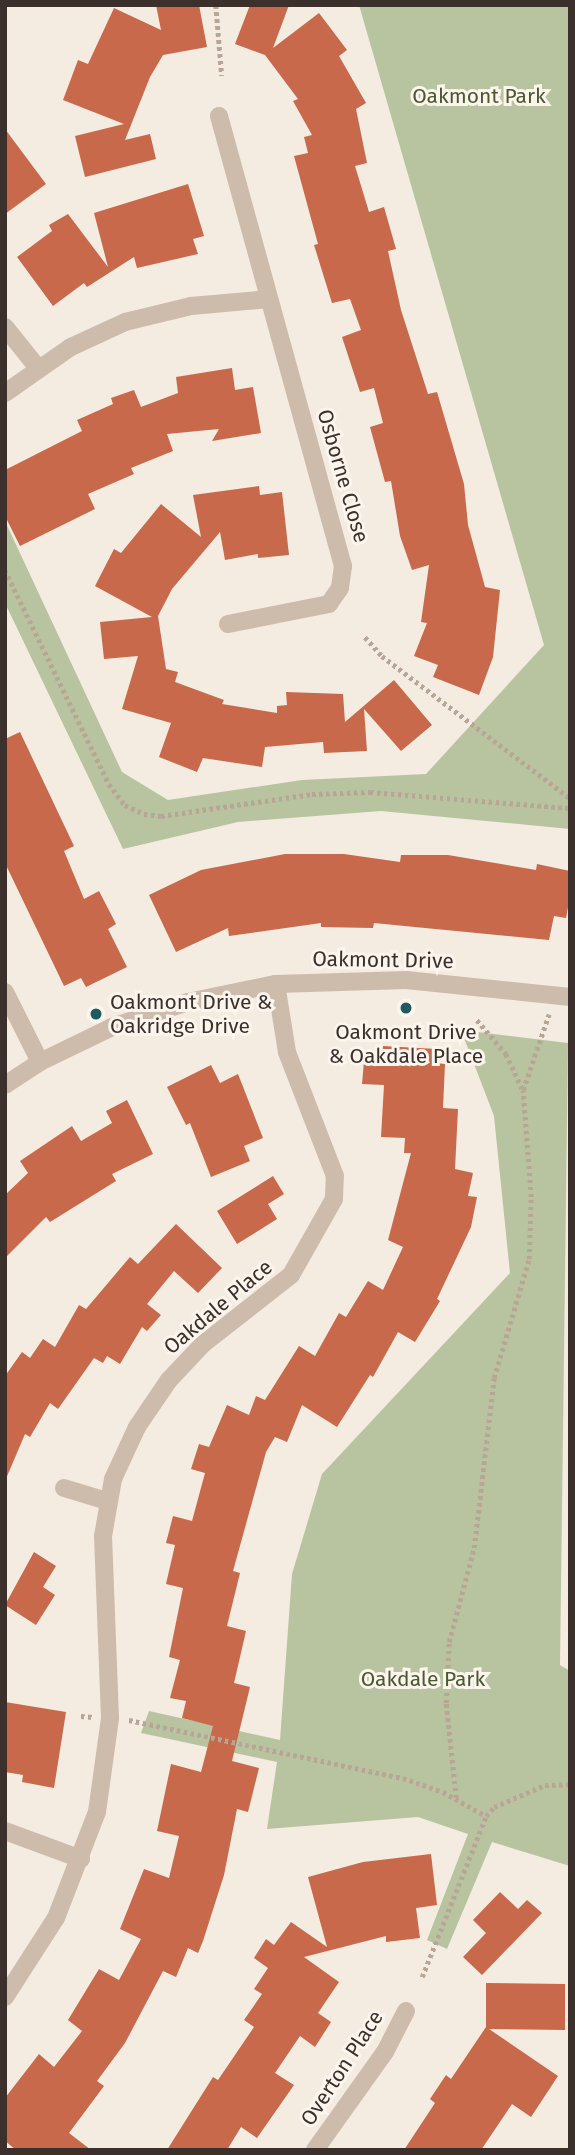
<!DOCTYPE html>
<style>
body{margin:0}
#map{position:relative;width:575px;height:2155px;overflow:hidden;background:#f4ebe1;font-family:"Fira Sans",sans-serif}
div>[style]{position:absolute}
.green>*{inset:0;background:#b8c4a0}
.building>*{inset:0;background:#c8694b}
.path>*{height:4.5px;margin-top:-2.25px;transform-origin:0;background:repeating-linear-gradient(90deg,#b9a596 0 3.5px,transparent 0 7px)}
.minor>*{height:18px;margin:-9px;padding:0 9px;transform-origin:9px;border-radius:9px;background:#cdbbac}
.dots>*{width:19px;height:19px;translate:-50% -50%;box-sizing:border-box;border:4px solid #fbf5ee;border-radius:50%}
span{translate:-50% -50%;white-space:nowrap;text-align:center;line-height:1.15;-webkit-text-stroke:6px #fbf5ee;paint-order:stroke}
.park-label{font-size:21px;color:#4a5a2e}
.street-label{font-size:21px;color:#3b302b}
.poi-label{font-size:21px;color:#3b302b}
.left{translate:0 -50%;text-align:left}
.frame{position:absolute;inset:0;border:7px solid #3b302b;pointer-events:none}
</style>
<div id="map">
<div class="green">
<i style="clip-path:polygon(359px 5px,570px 5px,570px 829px,381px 811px,238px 822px,123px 849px,5px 603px,5px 521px,122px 772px,168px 800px,302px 780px,426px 774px,544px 645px)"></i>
<i style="clip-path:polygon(461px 1030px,568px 1043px,560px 1665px,570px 1671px,570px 1866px,492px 1842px,447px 1949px,427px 1940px,468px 1834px,418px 1817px,267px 1829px,277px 1762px,141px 1733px,149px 1711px,280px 1740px,292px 1574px,322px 1474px,510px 1273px,494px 1116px)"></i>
</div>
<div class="building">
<i style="clip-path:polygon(156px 5px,199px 5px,207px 47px,163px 55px,150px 77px,125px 140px,150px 134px,156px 159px,85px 177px,75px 136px,124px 124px,63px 100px,78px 60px,88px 64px,114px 8px,161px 30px)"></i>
<i style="clip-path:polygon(250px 5px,289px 5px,273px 48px,319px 13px,347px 50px,339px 56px,366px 103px,356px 109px,367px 163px,355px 166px,369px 212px,384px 207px,396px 249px,388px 251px,401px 310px,428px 394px,437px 392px,464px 484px,468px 525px,485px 587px,500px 590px,493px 657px,479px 695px,433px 677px,438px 665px,414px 656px,427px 623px,421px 622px,429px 565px,412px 570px,400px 536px,391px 481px,385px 482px,370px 427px,383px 423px,374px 388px,360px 392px,342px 337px,361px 330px,350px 299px,332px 303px,314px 245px,318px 244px,294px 156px,308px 153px,304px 137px,312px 135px,293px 101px,298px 99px,265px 55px,235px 44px)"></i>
<i style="clip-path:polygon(5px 129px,46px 184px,5px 214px)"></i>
<i style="clip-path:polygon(188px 184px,204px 236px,193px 239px,198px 254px,137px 268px,134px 257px,87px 287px,84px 283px,53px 306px,17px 257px,52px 231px,49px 225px,68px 214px,108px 267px,94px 213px)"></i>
<i style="clip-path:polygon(232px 368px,235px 390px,253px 387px,261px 433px,212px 441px,219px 429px,167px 434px,173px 451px,131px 468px,134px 474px,88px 494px,95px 509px,20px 546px,5px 516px,5px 470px,82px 431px,77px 420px,113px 404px,111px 398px,134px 390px,141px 407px,178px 393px,176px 377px)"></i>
<i style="clip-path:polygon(259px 486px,260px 495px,282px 492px,289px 555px,258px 558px,258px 554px,225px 560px,220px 532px,172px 589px,158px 616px,166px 669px,178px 672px,175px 682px,224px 700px,222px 704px,277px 713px,277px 706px,287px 705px,286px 692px,343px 694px,345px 722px,394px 680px,432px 725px,401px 751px,364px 709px,367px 751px,324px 753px,323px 742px,265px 747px,262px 767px,203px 758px,197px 772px,159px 757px,171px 723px,122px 709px,138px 656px,104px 659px,100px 622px,152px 617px,95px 586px,114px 549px,121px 553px,161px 504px,201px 537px,193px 495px)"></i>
<i style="clip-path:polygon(20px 732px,74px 846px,64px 851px,84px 899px,99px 891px,116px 924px,108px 929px,127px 967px,86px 987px,81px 978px,64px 986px,5px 863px,5px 739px)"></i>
<i style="clip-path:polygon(285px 854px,344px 854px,400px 862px,401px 855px,448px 855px,536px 870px,537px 864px,570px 871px,570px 897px,566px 918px,554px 916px,549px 940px,374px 923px,373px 928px,321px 927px,321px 923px,229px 936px,228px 928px,176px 952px,149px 895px,201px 870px)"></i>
<i style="clip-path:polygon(383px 1046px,437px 1049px,436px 1063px,445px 1064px,443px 1108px,458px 1109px,455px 1169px,473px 1173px,468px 1196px,477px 1197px,471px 1227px,437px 1299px,440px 1301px,415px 1342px,398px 1332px,373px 1377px,370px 1375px,337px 1427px,302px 1405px,287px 1442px,275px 1437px,266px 1452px,233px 1571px,240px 1573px,227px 1626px,246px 1631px,234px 1683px,250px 1687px,232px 1761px,259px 1768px,248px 1812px,237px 1809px,224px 1875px,203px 1941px,198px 1953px,188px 1948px,176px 1977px,163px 1971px,125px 2043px,97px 2081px,104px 2086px,69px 2133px,91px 2150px,16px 2150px,5px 2141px,5px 2098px,39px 2054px,54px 2067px,82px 2031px,68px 2020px,99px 1969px,119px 1980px,141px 1939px,120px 1929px,144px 1869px,169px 1878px,179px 1836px,157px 1831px,171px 1764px,201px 1772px,213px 1726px,182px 1718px,186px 1701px,170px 1698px,180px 1660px,169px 1657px,183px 1588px,166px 1584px,175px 1545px,166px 1543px,173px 1516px,192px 1521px,205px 1473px,191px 1469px,199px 1444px,209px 1447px,227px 1405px,249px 1415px,256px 1396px,265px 1400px,299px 1346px,315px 1356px,339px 1313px,346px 1317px,368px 1281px,383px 1290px,403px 1247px,388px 1240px,411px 1153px,404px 1153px,405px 1138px,381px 1137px,384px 1085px,362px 1084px,364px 1061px,382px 1062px)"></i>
<i style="clip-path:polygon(211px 1065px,220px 1083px,238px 1074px,263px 1138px,244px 1146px,250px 1161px,211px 1177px,190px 1123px,186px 1125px,167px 1087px)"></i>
<i style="clip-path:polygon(127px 1100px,153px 1154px,112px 1174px,116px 1181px,50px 1222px,46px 1217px,5px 1258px,5px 1195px,28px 1173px,20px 1161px,72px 1126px,81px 1141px,112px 1123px,106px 1111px)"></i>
<i style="clip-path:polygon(273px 1176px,284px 1194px,268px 1204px,277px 1219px,237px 1244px,217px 1211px)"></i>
<i style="clip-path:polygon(176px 1224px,222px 1268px,198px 1293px,174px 1271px,147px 1304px,161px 1315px,147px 1331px,142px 1327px,120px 1364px,107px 1356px,103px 1363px,94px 1358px,58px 1409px,50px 1403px,30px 1437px,25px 1434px,5px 1481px,5px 1376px,22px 1352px,30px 1358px,43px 1339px,55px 1347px,79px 1305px,86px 1309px,130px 1257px,138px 1264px)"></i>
<i style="clip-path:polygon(34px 1552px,56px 1566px,43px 1587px,55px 1595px,36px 1625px,5px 1605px)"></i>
<i style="clip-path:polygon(5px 1702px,66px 1712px,54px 1788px,22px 1782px,23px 1775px,5px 1772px)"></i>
<i style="clip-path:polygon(431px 1854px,437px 1905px,416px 1908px,420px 1938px,386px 1942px,386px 1936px,304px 1957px,339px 1982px,318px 2013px,331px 2022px,315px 2047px,300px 2036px,275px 2073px,294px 2085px,257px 2138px,241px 2127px,227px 2150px,167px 2150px,213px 2077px,218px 2080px,254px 2027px,244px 2020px,262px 1994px,254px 1989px,268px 1968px,254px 1958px,266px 1939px,274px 1945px,291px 1922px,327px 1947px,308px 1877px,363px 1862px)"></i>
<i style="clip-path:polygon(500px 1892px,518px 1909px,527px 1900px,542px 1913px,482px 1975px,463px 1957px,486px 1933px,473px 1920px)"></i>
<i style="clip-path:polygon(486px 1983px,565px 1984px,565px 2030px,489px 2029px,558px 2076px,531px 2117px,512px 2104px,481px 2150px,404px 2150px,435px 2103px,430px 2099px,446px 2075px,451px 2079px,486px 2027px)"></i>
</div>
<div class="path">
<i style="left:216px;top:5px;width:71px;rotate:85.2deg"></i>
<i style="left:5px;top:570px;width:238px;rotate:64.1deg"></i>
<i style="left:109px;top:784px;width:26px;rotate:53deg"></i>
<i style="left:125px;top:805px;width:21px;rotate:25deg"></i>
<i style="left:144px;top:814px;width:17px;rotate:7deg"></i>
<i style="left:161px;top:816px;width:153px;rotate:-8.3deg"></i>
<i style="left:312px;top:794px;width:58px;rotate:-2deg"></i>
<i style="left:370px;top:792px;width:201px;rotate:4.6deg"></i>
<i style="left:365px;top:637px;width:25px;rotate:48deg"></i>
<i style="left:382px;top:656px;width:236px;rotate:37.1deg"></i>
<i style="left:477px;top:1020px;width:45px;rotate:49.5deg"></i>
<i style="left:506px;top:1054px;width:38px;rotate:65deg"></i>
<i style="left:81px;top:1716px;width:12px;rotate:5deg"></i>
<i style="left:129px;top:1720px;width:280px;rotate:12deg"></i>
<i style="left:403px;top:1778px;width:42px;rotate:19.3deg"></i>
<i style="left:443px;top:1792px;width:49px;rotate:29.2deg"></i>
<i style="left:486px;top:1816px;width:12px;rotate:-48deg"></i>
<i style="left:494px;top:1807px;width:56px;rotate:-23.3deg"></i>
<i style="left:545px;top:1785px;width:25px;rotate:-2deg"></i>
<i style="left:456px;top:1798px;width:96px;rotate:-96deg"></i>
<i style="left:446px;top:1703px;width:61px;rotate:-87.2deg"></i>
<i style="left:449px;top:1642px;width:97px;rotate:-75.1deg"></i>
<i style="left:474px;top:1548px;width:171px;rotate:-83.3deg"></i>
<i style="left:494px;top:1378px;width:124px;rotate:-73.6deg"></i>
<i style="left:529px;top:1259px;width:62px;rotate:-88.2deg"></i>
<i style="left:531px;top:1197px;width:107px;rotate:-94.3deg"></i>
<i style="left:523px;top:1090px;width:80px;rotate:-71.1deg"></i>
<i style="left:422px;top:1977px;width:173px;rotate:-68.3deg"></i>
</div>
<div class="minor">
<i style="left:219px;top:116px;width:467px;rotate:74.6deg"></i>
<i style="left:343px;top:566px;width:22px;rotate:98deg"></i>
<i style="left:340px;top:588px;width:19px;rotate:125deg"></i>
<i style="left:329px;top:604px;width:103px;rotate:168.8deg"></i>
<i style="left:5px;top:327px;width:53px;rotate:51.2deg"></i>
<i style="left:5px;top:393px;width:80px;rotate:-34.9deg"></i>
<i style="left:71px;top:347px;width:60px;rotate:-24.8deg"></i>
<i style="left:125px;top:322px;width:68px;rotate:-13.6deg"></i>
<i style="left:191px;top:306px;width:78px;rotate:-5.1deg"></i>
<i style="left:5px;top:992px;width:78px;rotate:63.4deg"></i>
<i style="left:5px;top:1085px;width:42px;rotate:-33.3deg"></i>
<i style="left:40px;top:1062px;width:80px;rotate:-25.9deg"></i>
<i style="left:112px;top:1027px;width:80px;rotate:-18.2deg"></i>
<i style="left:188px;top:1002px;width:90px;rotate:-11.6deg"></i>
<i style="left:276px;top:984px;width:130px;rotate:-1.8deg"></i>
<i style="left:406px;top:980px;width:165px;rotate:5.9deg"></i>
<i style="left:64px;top:1488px;width:45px;rotate:16.8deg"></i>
<i style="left:5px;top:1831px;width:81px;rotate:20.2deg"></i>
<i style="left:5px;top:1997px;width:94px;rotate:-57.2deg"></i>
<i style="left:56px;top:1918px;width:114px;rotate:-68.9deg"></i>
<i style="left:97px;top:1812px;width:95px;rotate:-82.1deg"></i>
<i style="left:110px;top:1718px;width:182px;rotate:-92.2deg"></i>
<i style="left:103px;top:1536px;width:58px;rotate:-80deg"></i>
<i style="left:113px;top:1479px;width:57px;rotate:-65.2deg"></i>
<i style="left:137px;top:1427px;width:57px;rotate:-55.8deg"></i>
<i style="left:169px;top:1380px;width:50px;rotate:-46.6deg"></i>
<i style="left:203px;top:1344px;width:112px;rotate:-38.1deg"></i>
<i style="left:291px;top:1275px;width:87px;rotate:-60.5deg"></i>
<i style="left:334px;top:1199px;width:23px;rotate:-88deg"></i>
<i style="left:335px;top:1176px;width:133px;rotate:-111.2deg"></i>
<i style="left:287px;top:1052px;width:69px;rotate:-99.2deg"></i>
<i style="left:315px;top:2150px;width:120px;rotate:-54.5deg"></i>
<i style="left:385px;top:2052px;width:46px;rotate:-62.9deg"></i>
</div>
<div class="dots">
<i style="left:406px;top:1008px;background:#1f5a5e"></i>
<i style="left:96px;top:1014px;background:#1f5a5e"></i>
</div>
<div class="park-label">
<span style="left:479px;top:96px">Oakmont Park</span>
<span style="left:423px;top:1679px">Oakdale Park</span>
</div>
<div class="street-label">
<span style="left:343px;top:476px;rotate:74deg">Osborne Close</span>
<span style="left:383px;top:960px;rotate:1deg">Oakmont Drive</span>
<span style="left:218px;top:1307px;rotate:-40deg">Oakdale Place</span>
<span style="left:342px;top:2068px;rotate:-57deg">Overton Place</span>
</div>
<div class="poi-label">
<span class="left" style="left:110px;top:1014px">Oakmont Drive &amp;<br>Oakridge Drive</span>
<span style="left:406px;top:1044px">Oakmont Drive<br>&amp; Oakdale Place</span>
</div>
<div class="frame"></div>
</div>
